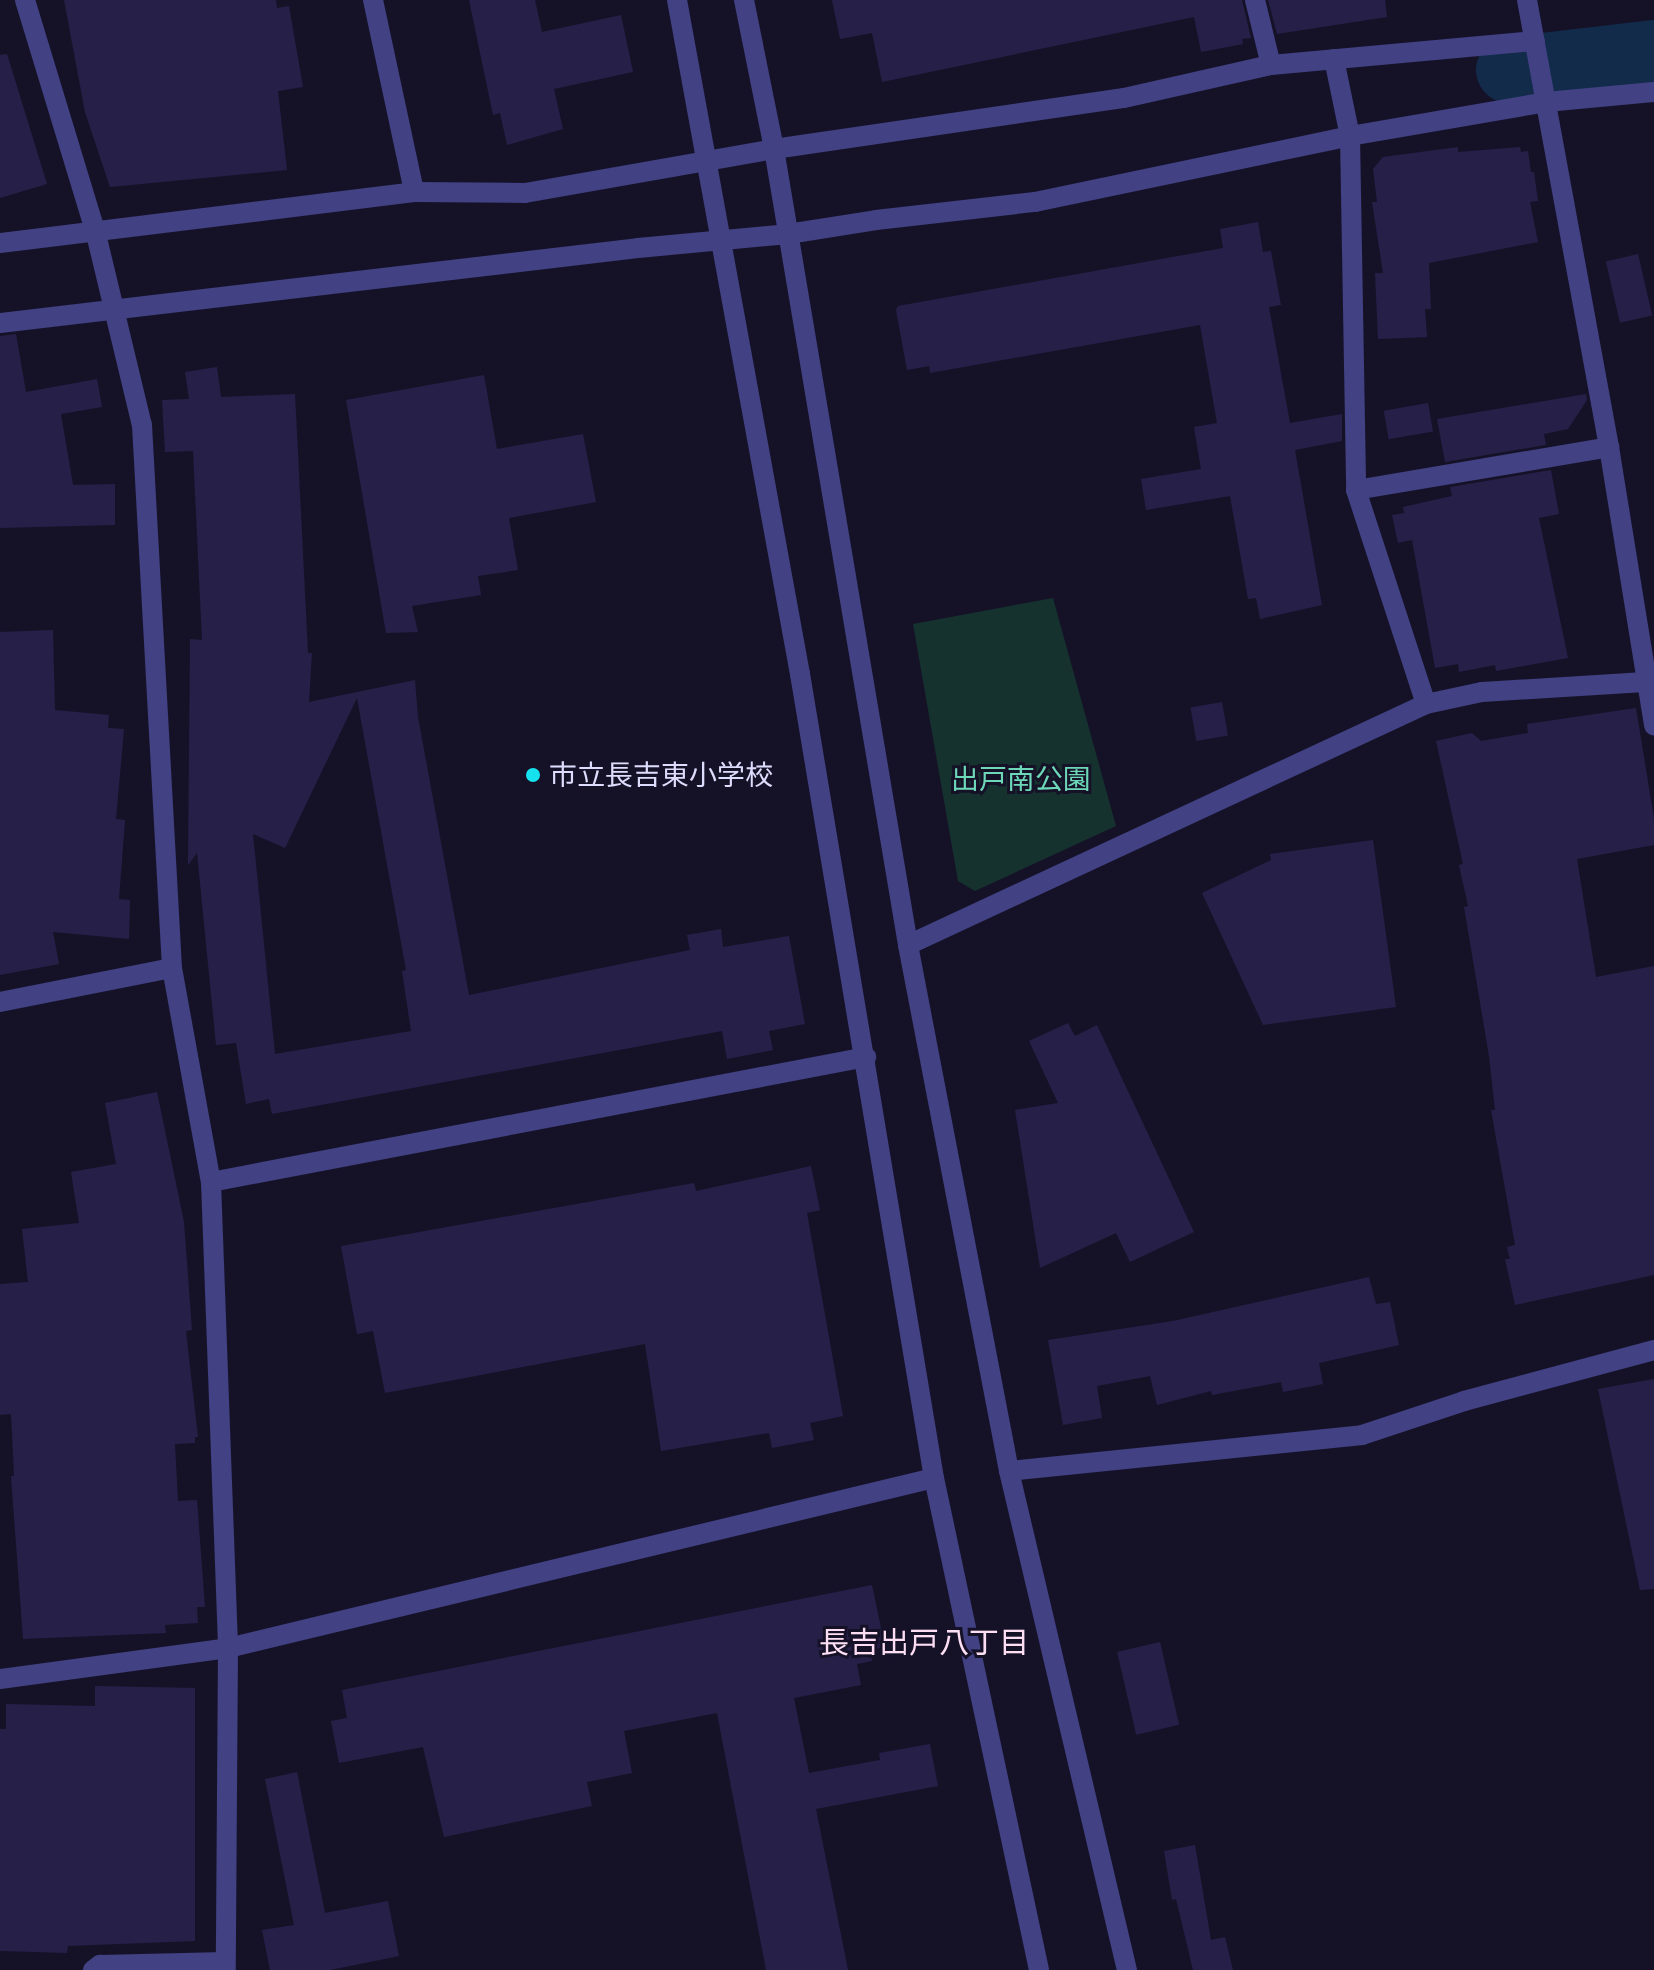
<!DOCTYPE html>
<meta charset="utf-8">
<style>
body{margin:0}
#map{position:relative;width:1654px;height:1970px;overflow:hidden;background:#151228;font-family:"IBM Plex Sans","Noto Sans JP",sans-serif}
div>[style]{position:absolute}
.green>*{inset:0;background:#16322f}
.river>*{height:66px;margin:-33px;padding:0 33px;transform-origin:33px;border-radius:33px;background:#132b4b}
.building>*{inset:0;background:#262048;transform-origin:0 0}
.minor>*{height:20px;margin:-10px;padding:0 10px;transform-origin:10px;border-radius:10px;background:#414183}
.tertiary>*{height:20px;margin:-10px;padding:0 10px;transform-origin:10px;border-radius:10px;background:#414183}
.dots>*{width:22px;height:22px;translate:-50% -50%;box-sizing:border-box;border:4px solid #151228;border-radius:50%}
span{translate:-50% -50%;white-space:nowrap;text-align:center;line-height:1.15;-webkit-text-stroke:6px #151228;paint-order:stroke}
.poi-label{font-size:28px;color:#dedcfc}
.left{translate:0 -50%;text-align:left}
.park-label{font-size:28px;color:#6cd8b8}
.neighbourhood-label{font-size:30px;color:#fddef3}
</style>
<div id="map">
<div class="green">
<i style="clip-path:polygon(1053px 598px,1116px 826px,975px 891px,958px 881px,913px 624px)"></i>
</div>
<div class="river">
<i style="left:1509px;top:70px;width:146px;rotate:-6.7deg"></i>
</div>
<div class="building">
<i style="clip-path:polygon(64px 0,276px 0,277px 8px,289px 6px,303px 87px,278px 91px,287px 170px,110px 187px,85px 112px)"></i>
<i style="clip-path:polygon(469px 0,535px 0,542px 32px,621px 15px,633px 72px,554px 89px,563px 129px,507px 145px,500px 113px,493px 115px)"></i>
<i style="clip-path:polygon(832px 0,1242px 0,1251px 38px,1242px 39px,1243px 44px,1201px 52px,1194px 17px,882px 82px,872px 33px,840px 39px)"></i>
<i style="clip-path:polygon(1268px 0,1385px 0,1387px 17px,1277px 34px)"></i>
<i style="clip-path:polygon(7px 54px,47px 184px,0 198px,0 55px)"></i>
<i style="clip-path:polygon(1458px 147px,1458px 152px,1520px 147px,1521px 152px,1528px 151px,1531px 172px,1534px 172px,1538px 201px,1530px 202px,1538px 242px,1429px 263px,1431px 309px,1425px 309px,1427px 337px,1378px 339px,1375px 273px,1383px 273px,1372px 202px,1377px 202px,1373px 169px,1383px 157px)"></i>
<i style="clip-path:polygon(1258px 222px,1263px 252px,1271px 251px,1281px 305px,1269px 307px,1290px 423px,1342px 414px,1342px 441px,1295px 450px,1322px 605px,1260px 619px,1256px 598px,1248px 599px,1230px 496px,1146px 510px,1141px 479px,1201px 469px,1194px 427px,1217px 423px,1200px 325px,930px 373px,929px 366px,907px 370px,896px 310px,898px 306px,1223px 248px,1220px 229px)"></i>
<i style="left:1638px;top:254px;width:63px;height:33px;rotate:77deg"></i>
<i style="clip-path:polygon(16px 334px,26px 392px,97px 379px,102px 407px,61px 414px,73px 485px,115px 484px,115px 525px,0 528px,0 336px)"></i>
<i style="clip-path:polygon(evenodd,217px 367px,221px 397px,295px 394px,308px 653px,312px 653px,309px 702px,415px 680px,418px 717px,469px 995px,690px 950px,687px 935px,721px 929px,723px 947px,789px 936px,805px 1024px,769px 1031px,773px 1050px,727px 1059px,722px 1031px,272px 1114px,269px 1099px,246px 1104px,236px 1043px,216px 1045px,197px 853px,188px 865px,190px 639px,202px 640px,193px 451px,165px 452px,162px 400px,189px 399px,185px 372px,217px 367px,357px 698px,406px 970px,402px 971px,411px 1031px,275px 1054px,253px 834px,285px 848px,357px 698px)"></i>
<i style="clip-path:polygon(484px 375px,497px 449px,583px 434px,596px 502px,509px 518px,518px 570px,478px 576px,481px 595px,412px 606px,418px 632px,386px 633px,346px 400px)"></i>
<i style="clip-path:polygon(1586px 394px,1587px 400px,1568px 429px,1544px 434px,1546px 445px,1445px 462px,1437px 419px)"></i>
<i style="left:1428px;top:403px;width:29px;height:45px;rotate:80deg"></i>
<i style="clip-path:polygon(1551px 470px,1559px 514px,1539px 518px,1568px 658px,1496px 671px,1495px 665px,1459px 672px,1458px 664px,1435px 668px,1412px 540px,1398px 543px,1392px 515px,1404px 513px,1403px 507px,1452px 496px,1450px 487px)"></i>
<i style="clip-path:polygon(53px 630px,55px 710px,109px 715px,108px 728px,124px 729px,116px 819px,125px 820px,119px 899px,130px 900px,129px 939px,53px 932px,59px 964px,0 975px,0 632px)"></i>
<i style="left:1222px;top:702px;width:34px;height:32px;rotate:80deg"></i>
<i style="clip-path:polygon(1636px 708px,1654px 819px,1654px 845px,1577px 859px,1596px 977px,1654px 966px,1654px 1275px,1515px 1305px,1505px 1259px,1510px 1259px,1507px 1247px,1515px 1245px,1491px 1110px,1495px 1110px,1489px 1056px,1464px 907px,1468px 906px,1459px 865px,1463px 864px,1436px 741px,1472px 733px,1481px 741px,1528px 733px,1527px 724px)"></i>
<i style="clip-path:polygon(1373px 840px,1396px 1007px,1263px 1025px,1202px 893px,1271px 860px,1270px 854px)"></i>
<i style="clip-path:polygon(1068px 1023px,1075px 1036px,1097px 1025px,1194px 1232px,1130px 1262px,1116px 1233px,1040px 1268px,1015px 1110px,1058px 1103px,1029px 1041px)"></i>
<i style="clip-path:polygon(157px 1092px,184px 1222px,192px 1330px,186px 1331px,198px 1437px,195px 1437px,195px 1443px,175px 1444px,178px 1501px,197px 1500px,205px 1607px,197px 1607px,198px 1623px,165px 1625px,166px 1633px,23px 1639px,11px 1476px,14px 1476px,11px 1414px,0 1415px,0 1284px,28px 1282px,22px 1229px,79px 1223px,71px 1172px,116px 1164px,105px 1103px)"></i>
<i style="clip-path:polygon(811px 1166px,820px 1210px,807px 1213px,843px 1416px,810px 1423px,814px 1440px,772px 1448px,769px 1433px,661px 1451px,645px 1344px,385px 1393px,373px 1331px,357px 1334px,341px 1246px,694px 1183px,696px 1191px)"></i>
<i style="clip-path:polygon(1369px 1277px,1376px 1304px,1390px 1302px,1399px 1345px,1319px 1363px,1323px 1384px,1283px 1392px,1281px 1382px,1212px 1395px,1211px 1391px,1157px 1405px,1150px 1376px,1097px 1386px,1102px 1418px,1063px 1425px,1048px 1340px,1173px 1321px)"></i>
<i style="clip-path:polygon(1654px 1379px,1654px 1589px,1640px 1590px,1598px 1389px)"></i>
<i style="clip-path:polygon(872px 1585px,885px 1647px,870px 1650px,872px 1661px,857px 1664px,861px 1685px,794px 1698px,809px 1773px,880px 1760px,879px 1753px,930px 1744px,938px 1786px,816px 1809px,848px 1970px,766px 1970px,717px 1713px,624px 1731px,632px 1773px,587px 1782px,592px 1806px,444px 1837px,423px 1747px,339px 1763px,331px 1721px,347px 1718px,342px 1690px)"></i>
<i style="left:1160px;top:1642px;width:85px;height:44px;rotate:77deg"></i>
<i style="clip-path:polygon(95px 1686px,195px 1688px,195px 1941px,68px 1946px,67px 1953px,0 1951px,0 1729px,6px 1729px,6px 1704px,95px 1706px)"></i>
<i style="clip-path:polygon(297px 1772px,325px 1913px,388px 1901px,399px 1956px,330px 1970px,270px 1970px,262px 1930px,294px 1925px,265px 1779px)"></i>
<i style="clip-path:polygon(1195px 1845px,1211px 1940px,1225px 1937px,1233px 1970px,1193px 1970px,1176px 1899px,1172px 1900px,1164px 1851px)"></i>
</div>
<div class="minor">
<i style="left:25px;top:0;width:245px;rotate:73.1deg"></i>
<i style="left:96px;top:234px;width:196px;rotate:76.5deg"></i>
<i style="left:142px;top:425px;width:544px;rotate:86.84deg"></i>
<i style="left:172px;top:968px;width:218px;rotate:79.7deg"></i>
<i style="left:211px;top:1182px;width:466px;rotate:87.9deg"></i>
<i style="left:228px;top:1648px;width:322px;rotate:90.4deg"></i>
<i style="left:373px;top:0;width:196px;rotate:77.9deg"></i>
<i style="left:1255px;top:0;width:67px;rotate:76.2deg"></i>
<i style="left:1334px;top:59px;width:79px;rotate:78.3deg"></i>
<i style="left:1350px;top:136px;width:354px;rotate:89deg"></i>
<i style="left:1356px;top:490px;width:225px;rotate:71.9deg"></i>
<i style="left:0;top:243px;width:417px;rotate:-7deg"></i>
<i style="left:414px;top:192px;width:111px;rotate:0.5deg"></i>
<i style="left:525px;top:193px;width:253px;rotate:-10deg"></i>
<i style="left:774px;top:149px;width:354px;rotate:-8.3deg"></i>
<i style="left:1124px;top:98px;width:151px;rotate:-12.7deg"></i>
<i style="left:1271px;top:65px;width:265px;rotate:-5.2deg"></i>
<i style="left:0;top:323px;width:642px;rotate:-6.7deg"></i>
<i style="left:638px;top:248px;width:151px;rotate:-5.3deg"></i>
<i style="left:788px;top:234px;width:89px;rotate:-9deg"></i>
<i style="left:876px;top:220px;width:160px;rotate:-6.5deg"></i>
<i style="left:1035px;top:202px;width:322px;rotate:-11.8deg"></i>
<i style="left:1350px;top:136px;width:199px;rotate:-9.8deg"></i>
<i style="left:1546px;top:102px;width:108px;rotate:-5.3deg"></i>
<i style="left:1356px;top:490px;width:257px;rotate:-9.6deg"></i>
<i style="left:908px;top:945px;width:571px;rotate:-24.95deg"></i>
<i style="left:1426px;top:704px;width:57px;rotate:-12.1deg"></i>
<i style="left:1482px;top:692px;width:163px;rotate:-3.5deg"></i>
<i style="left:0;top:1002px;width:175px;rotate:-11.2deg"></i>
<i style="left:211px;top:1182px;width:667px;rotate:-10.8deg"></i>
<i style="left:1009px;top:1471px;width:355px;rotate:-5.8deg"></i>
<i style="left:1362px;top:1435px;width:108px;rotate:-18.4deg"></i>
<i style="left:1464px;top:1401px;width:197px;rotate:-15deg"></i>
<i style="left:0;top:1679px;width:230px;rotate:-7.7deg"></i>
<i style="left:228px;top:1648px;width:726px;rotate:-13.54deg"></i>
<i style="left:93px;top:1970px;width:9px;rotate:-36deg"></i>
<i style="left:100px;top:1965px;width:125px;rotate:-1.4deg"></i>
</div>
<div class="tertiary">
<i style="left:677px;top:0;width:685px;rotate:79.66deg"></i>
<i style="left:800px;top:674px;width:815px;rotate:80.54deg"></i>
<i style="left:934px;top:1478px;width:503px;rotate:77.95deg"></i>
<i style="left:744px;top:0;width:152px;rotate:78.6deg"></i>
<i style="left:774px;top:149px;width:807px;rotate:80.44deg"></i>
<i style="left:908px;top:945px;width:536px;rotate:79.13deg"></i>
<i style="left:1009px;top:1471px;width:513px;rotate:76.7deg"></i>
<i style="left:1527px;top:0;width:454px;rotate:79.6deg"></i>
<i style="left:1609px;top:447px;width:282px;rotate:80.8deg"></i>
</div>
<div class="dots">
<i style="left:533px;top:775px;background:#16e2ee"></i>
</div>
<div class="poi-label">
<span class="left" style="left:549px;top:775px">市立長吉東小学校</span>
</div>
<div class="park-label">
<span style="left:1021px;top:779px">出戸南公園</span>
</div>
<div class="neighbourhood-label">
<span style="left:924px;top:1642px">長吉出戸八丁目</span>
</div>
</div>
